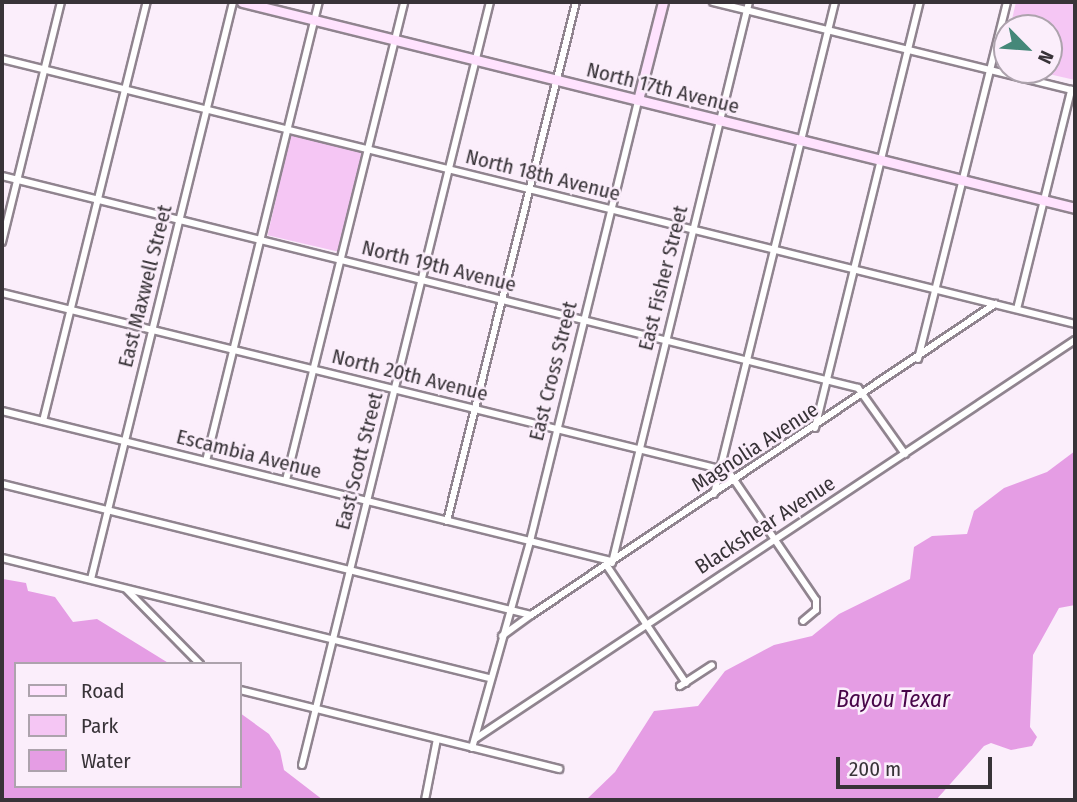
<!DOCTYPE html>
<style>
body{margin:0}
#map{position:relative;width:1077px;height:802px;overflow:hidden;background:#fbeefb;font-family:"Fira Sans Condensed",sans-serif}
div>[style]{position:absolute}
.green>*{inset:0;background:#f5c6f4;transform-origin:0 0}
.water>*{inset:0;background:#e59de4}
.roads{filter:drop-shadow(2px 0 #90848f) drop-shadow(-2px 0 #90848f) drop-shadow(0 2px #90848f) drop-shadow(0 -2px #90848f)}
.street>*{height:6px;margin:-3px;padding:0 3px;transform-origin:3px;border-radius:3px;background:#fff}
.secondary>*{height:9px;margin:-4.5px;padding:0 4.5px;transform-origin:4.5px;border-radius:4.5px;background:#ffe2fe}
span{translate:-50% -50%;white-space:nowrap;text-align:center;line-height:1.15;-webkit-text-stroke:5px #fbeefb;paint-order:stroke}
.street-label{font-size:21px;color:#383338}
.water-label{font-size:23px;color:#480549;font-style:italic}
.frame{position:absolute;inset:0;border:4px solid #383338;pointer-events:none}
.legend{position:absolute;left:14px;top:662px;width:228px;height:126px;box-sizing:border-box;background:#fbeefb;border:2px solid #ada3ad;margin:0;padding:9px 12px;list-style:none;font-size:21px;color:#383338}
.legend li{display:flex;align-items:center;gap:14px;height:35px}
.legend b{width:35px;border:2px solid #ada3ad}
.north{position:absolute;left:993px;top:14px;width:70px;height:70px;box-sizing:border-box;background:#fbeefb;border:2px solid #ada3ad;border-radius:50%;rotate:115deg;font-size:19px;font-weight:700;line-height:28px;text-align:center;color:#383338}
.north::after{content:'';display:block;margin:auto;width:24px;height:32px;background:#458879;clip-path:polygon(50% 0,100% 100%,50% 72%,0 100%)}
.scale{position:absolute;left:836px;top:757px;width:156px;height:32px;box-sizing:border-box;border:4px solid #383338;border-top:0;padding-left:9px;font-size:21px;line-height:24px;white-space:nowrap;color:#383338;-webkit-text-stroke:5px #fbeefb;paint-order:stroke}
</style>
<div id="map">
<div class="green">
<i style="clip-path:polygon(1016px 2px,1075px 2px,1075px 80px,1031px 70px,1049px 70px,1049px 28px,1010px 28px)"></i>
<i style="left:291px;top:134px;width:75px;height:104px;rotate:13deg"></i>
</div>
<div class="water">
<i style="clip-path:polygon(1075px 451px,1075px 605px,1059px 608px,1033px 655px,1030px 727px,1037px 737px,1032px 746px,1011px 750px,991px 743px,984px 746px,936px 800px,586px 800px,615px 772px,654px 711px,698px 706px,725px 671px,774px 645px,812px 636px,839px 614px,910px 579px,914px 547px,932px 536px,967px 534px,974px 511px,1004px 488px,1047px 472px)"></i>
<i style="clip-path:polygon(3px 579px,26px 583px,28px 591px,55px 597px,73px 622px,97px 619px,170px 664px,16px 664px,16px 786px,240px 786px,240px 713px,269px 734px,280px 751px,284px 770px,323px 800px,2px 800px)"></i>
</div>
<div class="roads">
<div class="street">
<i style="left:713px;top:2px;width:373px;rotate:13.8deg"></i>
<i style="left:2px;top:59px;width:1105px;rotate:13.87deg"></i>
<i style="left:2px;top:176px;width:882px;rotate:13.91deg"></i>
<i style="left:858px;top:388px;width:81px;rotate:54.5deg"></i>
<i style="left:2px;top:242px;width:247px;rotate:-76.2deg"></i>
<i style="left:2px;top:293px;width:748px;rotate:13.78deg"></i>
<i style="left:728px;top:471px;width:156px;rotate:55.7deg"></i>
<i style="left:816px;top:600px;width:10px;rotate:90deg"></i>
<i style="left:816px;top:610px;width:17px;rotate:140deg"></i>
<i style="left:1017px;top:309px;width:226px;rotate:-76.1deg"></i>
<i style="left:918px;top:359px;width:368px;rotate:-76deg"></i>
<i style="left:2px;top:411px;width:627px;rotate:13.84deg"></i>
<i style="left:43px;top:421px;width:432px;rotate:-76.1deg"></i>
<i style="left:815px;top:428px;width:439px;rotate:-76.2deg"></i>
<i style="left:206px;top:461px;width:473px;rotate:-76.2deg"></i>
<i style="left:286px;top:480px;width:492px;rotate:-76.1deg"></i>
<i style="left:2px;top:484px;width:545px;rotate:13.91deg"></i>
<i style="left:531px;top:615px;width:559px;rotate:-33.83deg"></i>
<i style="left:714px;top:494px;width:507px;rotate:-76.18deg"></i>
<i style="left:447px;top:521px;width:535px;rotate:-76.04deg"></i>
<i style="left:2px;top:558px;width:502px;rotate:13.84deg"></i>
<i style="left:612px;top:563px;width:577px;rotate:-76.28deg"></i>
<i style="left:607px;top:566px;width:141px;rotate:56deg"></i>
<i style="left:91px;top:579px;width:594px;rotate:-76.17deg"></i>
<i style="left:127px;top:590px;width:104px;rotate:45.4deg"></i>
<i style="left:502px;top:636px;width:36px;rotate:-36deg"></i>
<i style="left:680px;top:686px;width:38px;rotate:-33deg"></i>
<i style="left:240px;top:690px;width:329px;rotate:13.9deg"></i>
<i style="left:475px;top:739px;width:721px;rotate:-33.62deg"></i>
<i style="left:472px;top:748px;width:215px;rotate:-74.3deg"></i>
<i style="left:530px;top:541px;width:454px;rotate:-76.2deg"></i>
<i style="left:302px;top:765px;width:786px;rotate:-76.16deg"></i>
<i style="left:425px;top:800px;width:62px;rotate:-78.9deg"></i>
</div>
<div class="secondary">
<i style="left:242px;top:2px;width:858px;rotate:13.89deg"></i>
<i style="left:638px;top:100px;width:101px;rotate:-75.7deg"></i>
</div>
</div>
<div class="street-label">
<span style="left:663px;top:88px;rotate:14deg">North 17th Avenue</span>
<span style="left:543px;top:175px;rotate:14deg">North 18th Avenue</span>
<span style="left:439px;top:266px;rotate:14deg">North 19th Avenue</span>
<span style="left:663px;top:278px;rotate:-76deg">East Fisher Street</span>
<span style="left:145px;top:286px;rotate:-76deg">East Maxwell Street</span>
<span style="left:553px;top:371px;rotate:-76deg">East Cross Street</span>
<span style="left:410px;top:375px;rotate:14deg">North 20th Avenue</span>
<span style="left:755px;top:447px;rotate:-33deg">Magnolia Avenue</span>
<span style="left:249px;top:454px;rotate:14deg">Escambia Avenue</span>
<span style="left:359px;top:461px;rotate:-76deg">East Scott Street</span>
<span style="left:765px;top:525px;rotate:-33deg">Blackshear Avenue</span>
</div>
<div class="water-label">
<span style="left:893px;top:699px">Bayou Texar</span>
</div>
<div class="frame"></div>
<ul class="legend">
<li><b style="height:9px;background:#ffe2fe"></b>Road</li>
<li><b style="height:19px;background:#f5c6f4"></b>Park</li>
<li><b style="height:19px;background:#e59de4"></b>Water</li>
</ul>
<div class="north">N</div>
<div class="scale">200 m</div>
</div>
